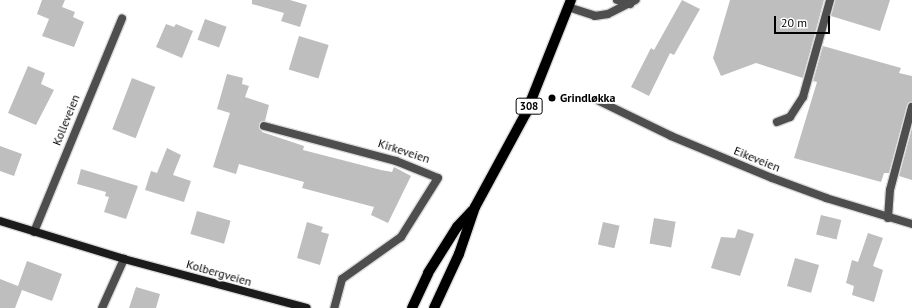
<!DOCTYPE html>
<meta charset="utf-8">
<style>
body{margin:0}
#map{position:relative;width:912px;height:308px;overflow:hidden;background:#fff;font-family:"PT Sans",sans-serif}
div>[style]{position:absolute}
.building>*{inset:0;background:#bebebe;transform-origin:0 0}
.roads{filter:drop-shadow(1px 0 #dbdbdb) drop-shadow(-1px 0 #dbdbdb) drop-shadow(0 1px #dbdbdb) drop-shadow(0 -1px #dbdbdb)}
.street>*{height:8px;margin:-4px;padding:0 4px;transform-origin:4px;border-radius:4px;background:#4e4e4e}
.secondary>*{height:8px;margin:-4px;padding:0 4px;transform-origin:4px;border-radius:4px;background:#1b1b1b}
.primary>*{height:10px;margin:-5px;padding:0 5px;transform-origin:5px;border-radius:5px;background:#000}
.dots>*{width:11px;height:11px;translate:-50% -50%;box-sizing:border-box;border:2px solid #fff;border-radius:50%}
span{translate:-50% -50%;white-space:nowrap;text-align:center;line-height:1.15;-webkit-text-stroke:3.5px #fff;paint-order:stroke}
.shield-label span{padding:1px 3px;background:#fff;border:1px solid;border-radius:3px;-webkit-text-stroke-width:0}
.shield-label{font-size:11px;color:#000;font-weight:700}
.poi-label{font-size:12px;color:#000;font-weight:700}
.left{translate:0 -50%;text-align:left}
.street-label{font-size:12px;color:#000}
.scale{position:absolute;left:774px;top:16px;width:56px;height:18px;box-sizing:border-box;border:2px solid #000;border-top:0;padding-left:5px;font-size:12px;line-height:14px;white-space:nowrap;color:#000;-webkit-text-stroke:3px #fff;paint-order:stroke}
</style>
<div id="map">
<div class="building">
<i style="clip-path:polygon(42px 0,65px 0,62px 7px,75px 12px,73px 17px,84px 22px,74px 47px,42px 36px,49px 19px,37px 14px)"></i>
<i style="clip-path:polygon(252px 0,290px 0,307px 5px,300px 27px,281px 21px,284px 13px,252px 4px)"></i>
<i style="clip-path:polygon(682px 0,700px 9px,674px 55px,670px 53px,649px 96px,631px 87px,651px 48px,654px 50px)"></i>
<i style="clip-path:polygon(730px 0,824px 0,803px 78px,756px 63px,721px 76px,713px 58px)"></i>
<i style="clip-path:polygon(835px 0,890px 0,880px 31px,831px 16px)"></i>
<i style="left:205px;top:19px;width:23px;height:22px;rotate:20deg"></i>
<i style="clip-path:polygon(166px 24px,174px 27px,176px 24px,193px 31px,182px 58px,156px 47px)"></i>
<i style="left:299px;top:36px;width:31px;height:35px;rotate:17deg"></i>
<i style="clip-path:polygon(823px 46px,901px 68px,899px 73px,912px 76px,912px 102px,907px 106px,889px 173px,884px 173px,881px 182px,794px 158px,817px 82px,813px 81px)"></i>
<i style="clip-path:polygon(28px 66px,45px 73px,41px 84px,54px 90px,36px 125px,8px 113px)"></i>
<i style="clip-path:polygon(227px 74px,243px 78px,242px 84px,249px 86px,245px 97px,269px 105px,265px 121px,259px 124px,262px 132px,304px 146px,303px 150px,381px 170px,392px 172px,394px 167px,411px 176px,388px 223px,371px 215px,374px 207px,302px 188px,304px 182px,239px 164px,236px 174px,213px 167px,230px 113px,217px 109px)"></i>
<i style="left:132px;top:78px;width:25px;height:55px;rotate:21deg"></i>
<i style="clip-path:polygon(912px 128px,912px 180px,899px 176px)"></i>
<i style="clip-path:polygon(0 146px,22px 154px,14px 176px,0 171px)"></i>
<i style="clip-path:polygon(167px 148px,181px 155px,173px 175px,191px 181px,184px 202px,145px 190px,151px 171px,157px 173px)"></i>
<i style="clip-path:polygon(81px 169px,138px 186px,126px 219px,104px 212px,109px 197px,105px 196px,106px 192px,77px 184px)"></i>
<i style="left:197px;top:211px;width:35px;height:24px;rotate:16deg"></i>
<i style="left:821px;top:215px;width:21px;height:20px;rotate:14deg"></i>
<i style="left:654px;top:218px;width:22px;height:26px;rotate:10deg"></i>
<i style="clip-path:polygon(307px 222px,323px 227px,321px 232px,329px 234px,320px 265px,297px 258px)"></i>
<i style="left:603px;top:222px;width:17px;height:23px;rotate:13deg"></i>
<i style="clip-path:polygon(738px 229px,754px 234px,740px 276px,711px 268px,721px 237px,735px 238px)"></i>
<i style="clip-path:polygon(868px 233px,883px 238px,873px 266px,883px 270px,874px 302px,852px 295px,854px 286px,846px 283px,852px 260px,858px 262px)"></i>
<i style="left:795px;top:258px;width:25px;height:29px;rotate:16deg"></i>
<i style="clip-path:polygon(27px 261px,62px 274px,52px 301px,22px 290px,15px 308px,0 308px,0 279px,18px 286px)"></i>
<i style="clip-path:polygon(136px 287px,160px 294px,156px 308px,129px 308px)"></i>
</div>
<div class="roads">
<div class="street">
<i style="left:617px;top:0;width:14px;rotate:17deg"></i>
<i style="left:568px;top:7px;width:28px;rotate:18deg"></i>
<i style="left:595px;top:16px;width:13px;rotate:-9deg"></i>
<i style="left:608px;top:14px;width:31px;rotate:-27deg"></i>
<i style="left:599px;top:101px;width:80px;rotate:25.9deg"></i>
<i style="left:671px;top:136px;width:109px;rotate:22.6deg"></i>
<i style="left:772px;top:178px;width:58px;rotate:20.3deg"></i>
<i style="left:826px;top:198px;width:90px;rotate:16.8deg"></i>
<i style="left:777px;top:122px;width:14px;rotate:-21deg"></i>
<i style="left:790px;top:117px;width:24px;rotate:-57deg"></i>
<i style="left:803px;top:97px;width:101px;rotate:-74.4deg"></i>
<i style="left:264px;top:126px;width:137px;rotate:14.9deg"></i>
<i style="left:396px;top:161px;width:45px;rotate:22deg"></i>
<i style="left:438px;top:178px;width:70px;rotate:122.1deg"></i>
<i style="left:401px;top:237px;width:72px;rotate:144.6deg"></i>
<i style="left:342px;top:279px;width:30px;rotate:105deg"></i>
<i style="left:888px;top:218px;width:28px;rotate:-86deg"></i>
<i style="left:890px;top:190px;width:86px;rotate:-75.2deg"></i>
<i style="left:34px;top:232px;width:231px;rotate:-67.6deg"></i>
<i style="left:102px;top:308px;width:54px;rotate:-65.8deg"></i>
</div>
<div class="secondary">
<i style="left:0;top:221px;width:130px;rotate:17deg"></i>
<i style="left:124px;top:259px;width:189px;rotate:15deg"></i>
</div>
<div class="primary">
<i style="left:412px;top:308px;width:38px;rotate:-65deg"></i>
<i style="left:428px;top:273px;width:54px;rotate:-57.8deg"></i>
<i style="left:457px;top:227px;width:23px;rotate:-47deg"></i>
<i style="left:434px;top:308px;width:60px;rotate:-65.2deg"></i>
<i style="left:459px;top:254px;width:50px;rotate:-71.2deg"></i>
<i style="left:475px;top:207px;width:107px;rotate:-61.5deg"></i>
<i style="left:526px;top:113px;width:122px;rotate:-68.3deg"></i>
</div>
</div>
<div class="dots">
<i style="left:552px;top:98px;background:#000"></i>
</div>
<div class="shield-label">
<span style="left:529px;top:106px">308</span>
</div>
<div class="poi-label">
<span class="left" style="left:560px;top:98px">Grindløkka</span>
</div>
<div class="street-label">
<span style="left:66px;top:120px;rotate:-68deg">Kolleveien</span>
<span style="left:404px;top:151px;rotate:18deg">Kirkeveien</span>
<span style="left:757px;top:159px;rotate:22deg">Eikeveien</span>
<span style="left:219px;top:273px;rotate:16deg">Kolbergveien</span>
</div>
<div class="scale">20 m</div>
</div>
